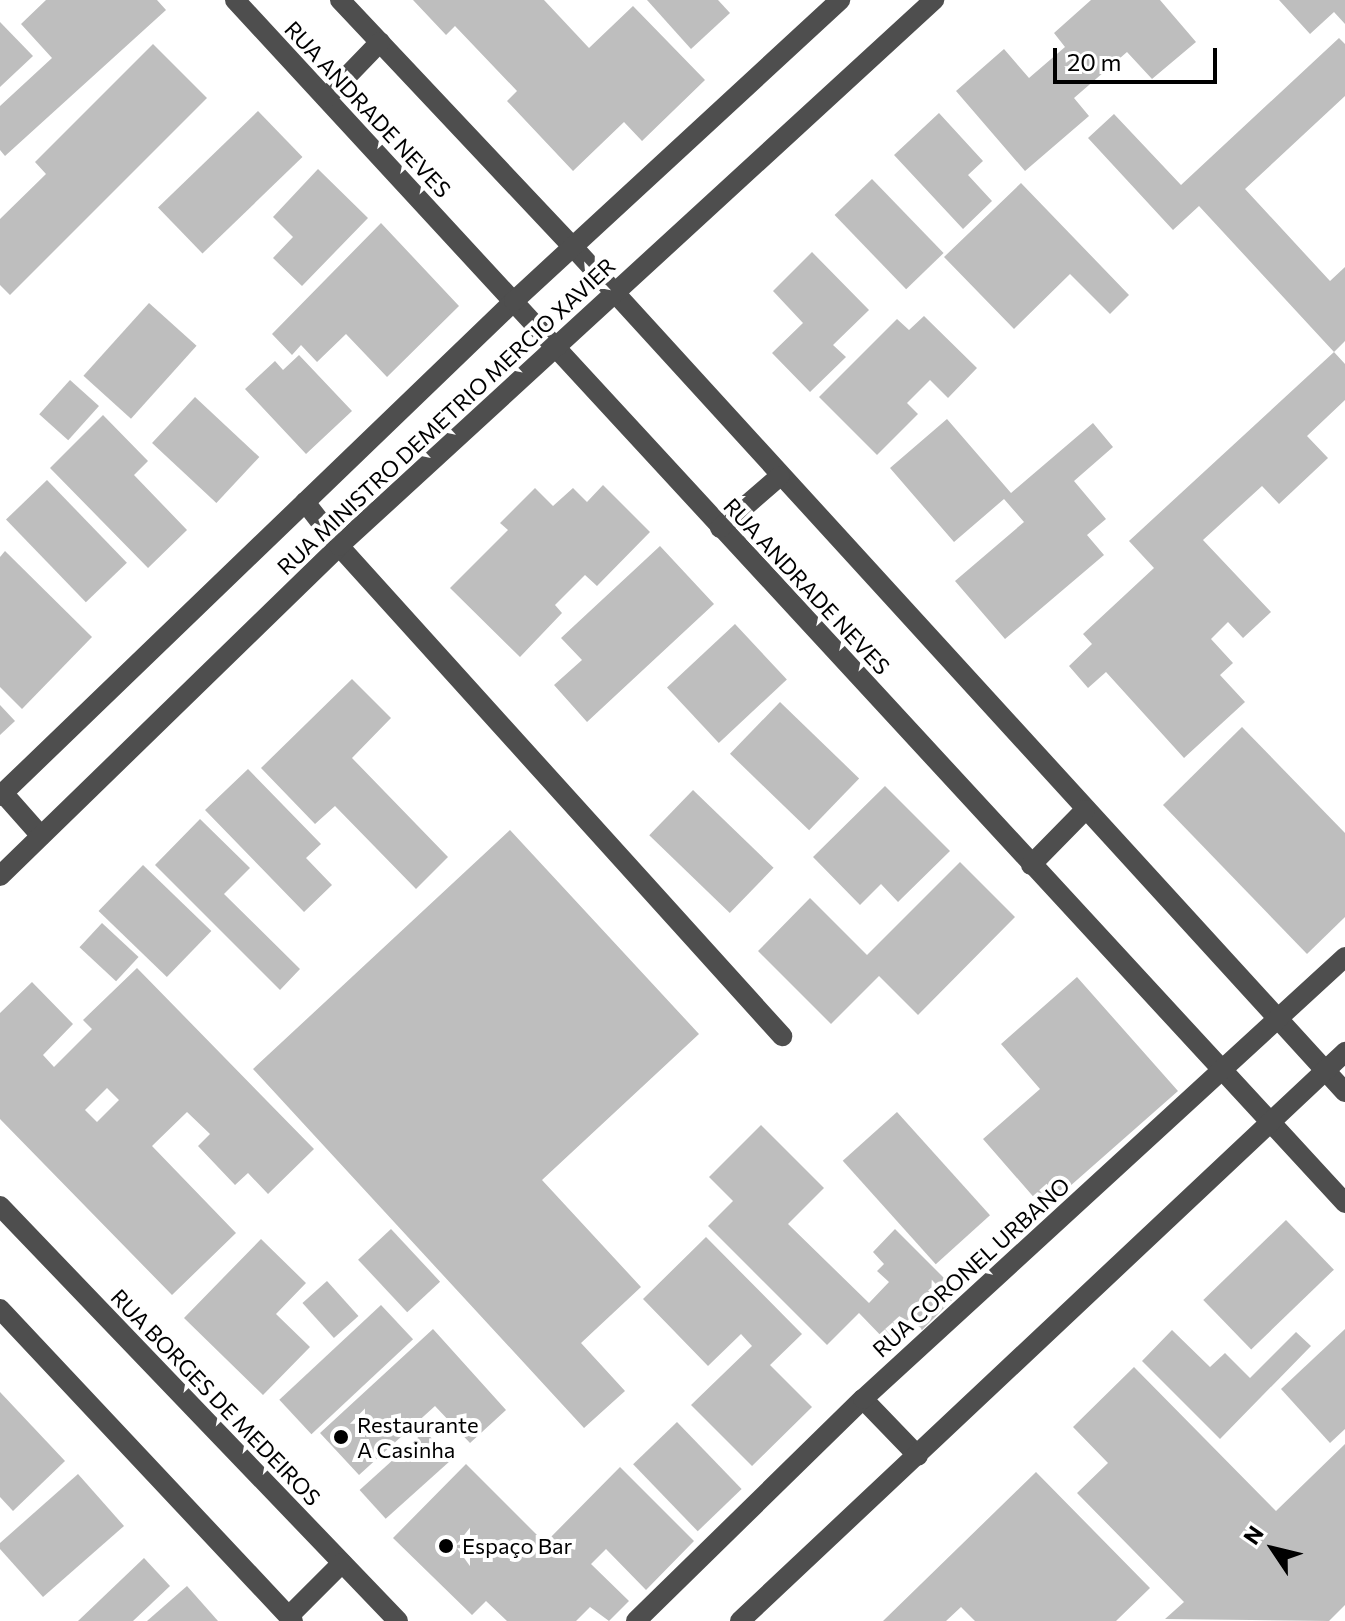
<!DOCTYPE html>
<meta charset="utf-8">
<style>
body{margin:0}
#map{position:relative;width:1345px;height:1621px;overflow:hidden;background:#fff;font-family:Commissioner,sans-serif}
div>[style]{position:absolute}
.building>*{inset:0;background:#bebebe;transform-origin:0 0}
.minor>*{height:20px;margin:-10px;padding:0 10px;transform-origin:10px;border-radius:10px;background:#4e4e4e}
.dots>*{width:22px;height:22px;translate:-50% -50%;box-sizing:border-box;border:4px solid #fff;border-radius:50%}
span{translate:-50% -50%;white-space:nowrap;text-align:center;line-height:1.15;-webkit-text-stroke:8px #fff;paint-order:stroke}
.street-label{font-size:22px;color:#000}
.poi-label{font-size:22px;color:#000}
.left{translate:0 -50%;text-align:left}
.north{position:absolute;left:1233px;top:1509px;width:80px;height:80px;-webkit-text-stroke:6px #fff;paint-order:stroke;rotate:305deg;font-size:22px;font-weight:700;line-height:32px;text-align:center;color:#000}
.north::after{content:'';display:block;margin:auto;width:28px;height:36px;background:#000;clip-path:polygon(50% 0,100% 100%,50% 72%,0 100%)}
.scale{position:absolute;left:1053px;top:48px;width:164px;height:36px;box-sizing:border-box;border:4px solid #000;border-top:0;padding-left:10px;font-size:24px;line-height:28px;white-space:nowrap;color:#000;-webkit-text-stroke:6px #fff;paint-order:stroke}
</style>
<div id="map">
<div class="building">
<i style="clip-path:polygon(46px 0,157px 0,166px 10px,5px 156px,0 150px,0 106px,52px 58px,21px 24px)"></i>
<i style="clip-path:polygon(413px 0,544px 0,589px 48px,633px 6px,705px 80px,642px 141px,624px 122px,573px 171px,507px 101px,517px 91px,455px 26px,446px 35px)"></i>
<i style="clip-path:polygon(647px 0,718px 0,730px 13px,691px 49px)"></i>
<i style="clip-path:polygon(1091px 0,1160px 0,1196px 42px,1152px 79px,1127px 52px,1074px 98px,1089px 116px,1025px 171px,956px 91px,1004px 49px,1029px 78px,1065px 47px,1054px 33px)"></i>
<i style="clip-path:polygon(1279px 0,1345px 0,1345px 24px,1334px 12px,1310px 34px)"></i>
<i style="clip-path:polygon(0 22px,33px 56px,0 87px)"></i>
<i style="clip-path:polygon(1339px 38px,1345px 44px,1345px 96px,1245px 189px,1330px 281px,1345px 267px,1345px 341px,1334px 352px,1199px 206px,1173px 230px,1088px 138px,1114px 114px,1181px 185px)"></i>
<i style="clip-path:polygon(153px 44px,207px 98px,10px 295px,0 285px,0 219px,46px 174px,35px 162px)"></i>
<i style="left:258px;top:111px;width:64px;height:139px;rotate:46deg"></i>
<i style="clip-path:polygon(939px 113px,983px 161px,968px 175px,992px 201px,963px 229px,894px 155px)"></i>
<i style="clip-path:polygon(318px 169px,368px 218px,302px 286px,273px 258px,293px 237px,273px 217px)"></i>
<i style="left:872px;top:179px;width:103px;height:52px;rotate:46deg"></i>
<i style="clip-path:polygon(1021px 183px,1129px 295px,1110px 314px,1070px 274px,1014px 329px,944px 257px)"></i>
<i style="clip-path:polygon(381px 223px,459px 306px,387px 377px,346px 334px,317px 362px,301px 345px,292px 355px,272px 334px)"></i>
<i style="clip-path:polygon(812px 252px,869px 310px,833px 345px,846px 357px,810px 392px,772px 353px,803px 323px,773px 291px)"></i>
<i style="left:149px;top:303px;width:64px;height:98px;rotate:42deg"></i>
<i style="clip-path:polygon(924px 316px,977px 368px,948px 398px,930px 380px,907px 403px,918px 414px,877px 455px,819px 397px,897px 319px,909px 330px)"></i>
<i style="clip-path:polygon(1334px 352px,1345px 364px,1345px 400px,1307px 436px,1328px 458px,1279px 504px,1262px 486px,1203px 540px,1271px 612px,1243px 638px,1228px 622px,1211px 639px,1233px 663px,1220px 675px,1245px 702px,1184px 758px,1106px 672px,1088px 688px,1069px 666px,1092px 644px,1083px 634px,1154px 568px,1129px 541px)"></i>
<i style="clip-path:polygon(299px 355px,352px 411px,306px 454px,245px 389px,275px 361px,283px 370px)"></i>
<i style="left:70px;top:380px;width:39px;height:46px;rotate:42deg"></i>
<i style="left:195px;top:397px;width:88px;height:63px;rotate:43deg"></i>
<i style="clip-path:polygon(103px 415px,148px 461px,134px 475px,187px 530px,148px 568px,50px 468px)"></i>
<i style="clip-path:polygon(947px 419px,1011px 493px,1093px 423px,1113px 447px,1074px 481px,1106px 519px,1087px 535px,1104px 555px,1005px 639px,955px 581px,1024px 522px,1004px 499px,954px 542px,890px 468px)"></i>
<i style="left:47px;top:480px;width:115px;height:57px;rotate:46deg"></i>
<i style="clip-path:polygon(603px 485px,650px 532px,597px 586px,585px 575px,555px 605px,562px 613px,520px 657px,450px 588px,508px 530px,500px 523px,535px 488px,553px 506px,573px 488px,587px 502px)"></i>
<i style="clip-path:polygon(660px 546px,714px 604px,587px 722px,554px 685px,582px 660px,561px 638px)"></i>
<i style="clip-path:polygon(5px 551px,92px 637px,22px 709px,0 687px,0 557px)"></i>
<i style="left:735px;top:624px;width:76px;height:93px;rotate:47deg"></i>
<i style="clip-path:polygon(352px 679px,391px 718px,352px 758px,448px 857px,416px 889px,335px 806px,315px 824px,261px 768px)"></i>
<i style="left:780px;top:702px;width:110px;height:72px;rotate:44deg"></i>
<i style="clip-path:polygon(0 705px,15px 721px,0 735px)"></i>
<i style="clip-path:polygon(1242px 727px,1345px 833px,1345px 917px,1307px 954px,1163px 805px)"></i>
<i style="clip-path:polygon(248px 769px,321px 844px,306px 858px,332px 885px,304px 912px,205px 810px)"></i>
<i style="clip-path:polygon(885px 786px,950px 851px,898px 902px,881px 884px,860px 905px,813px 857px)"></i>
<i style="left:693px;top:790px;width:112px;height:63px;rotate:44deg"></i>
<i style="clip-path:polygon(200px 819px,250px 868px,224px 894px,300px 969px,280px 990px,155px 865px)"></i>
<i style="clip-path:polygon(510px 830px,699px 1034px,542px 1180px,641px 1287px,581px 1343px,625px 1391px,584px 1428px,253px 1069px)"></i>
<i style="clip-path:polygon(960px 862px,1015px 917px,918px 1015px,879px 976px,831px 1024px,758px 951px,810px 898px,867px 955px)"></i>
<i style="left:143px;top:865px;width:95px;height:64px;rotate:44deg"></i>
<i style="left:102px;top:923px;width:50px;height:33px;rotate:43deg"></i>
<i style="clip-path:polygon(evenodd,137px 968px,314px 1149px,268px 1194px,248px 1173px,235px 1185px,198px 1146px,210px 1134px,187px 1112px,152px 1146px,236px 1233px,172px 1295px,0 1119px,0 1013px,32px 982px,73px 1024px,43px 1055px,54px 1067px,92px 1029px,83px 1020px,137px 968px,107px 1088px,119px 1100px,97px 1122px,85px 1110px,107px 1088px)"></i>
<i style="clip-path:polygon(1077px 977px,1178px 1091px,1044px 1209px,983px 1139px,1040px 1089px,1001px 1044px)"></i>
<i style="left:897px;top:1112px;width:139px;height:73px;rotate:48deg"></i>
<i style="clip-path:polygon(761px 1125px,824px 1188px,788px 1224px,869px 1303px,889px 1282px,877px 1271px,884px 1264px,873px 1252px,895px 1229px,959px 1293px,922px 1330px,910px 1318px,887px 1342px,859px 1313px,827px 1345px,708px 1226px,733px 1201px,709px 1177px)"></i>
<i style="left:1286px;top:1220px;width:69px;height:115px;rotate:46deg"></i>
<i style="left:391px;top:1229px;width:72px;height:45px;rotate:47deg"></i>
<i style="clip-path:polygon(706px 1237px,802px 1334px,770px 1365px,812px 1407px,752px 1466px,691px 1405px,752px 1346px,741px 1334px,708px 1366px,643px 1299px)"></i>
<i style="clip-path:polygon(261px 1239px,306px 1283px,276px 1314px,310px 1347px,263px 1395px,184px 1318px)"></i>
<i style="left:327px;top:1281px;width:47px;height:33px;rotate:48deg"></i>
<i style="left:381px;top:1305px;width:47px;height:139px;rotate:47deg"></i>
<i style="clip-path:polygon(433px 1329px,506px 1410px,470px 1443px,435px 1406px,359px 1475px,320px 1433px)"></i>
<i style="clip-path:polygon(1345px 1329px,1345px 1429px,1330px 1443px,1281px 1389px)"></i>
<i style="clip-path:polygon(1172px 1330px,1210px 1367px,1225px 1353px,1250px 1378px,1296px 1332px,1311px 1346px,1220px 1439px,1142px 1361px)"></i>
<i style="clip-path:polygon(1134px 1367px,1276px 1511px,1345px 1444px,1345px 1605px,1329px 1621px,1165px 1619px,1184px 1602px,1077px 1493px,1108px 1463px,1073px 1427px)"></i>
<i style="clip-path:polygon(0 1392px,65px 1461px,13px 1511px,0 1497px)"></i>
<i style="left:677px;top:1422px;width:93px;height:61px;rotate:46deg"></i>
<i style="left:425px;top:1431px;width:39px;height:88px;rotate:48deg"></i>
<i style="clip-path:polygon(466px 1464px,545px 1543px,620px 1467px,694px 1541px,646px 1590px,606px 1549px,591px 1564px,629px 1601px,609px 1621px,590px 1607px,576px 1621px,507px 1621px,486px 1601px,472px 1615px,393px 1538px)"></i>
<i style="clip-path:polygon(1036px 1472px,1150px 1588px,1116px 1621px,975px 1621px,961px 1607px,946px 1621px,883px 1621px)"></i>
<i style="clip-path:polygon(78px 1474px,124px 1526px,43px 1597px,0 1549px,0 1543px)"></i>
<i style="clip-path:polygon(144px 1558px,170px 1586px,133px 1621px,78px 1621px)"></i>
<i style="clip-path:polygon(187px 1586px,218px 1621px,147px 1621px)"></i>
</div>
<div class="minor">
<i style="left:235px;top:0;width:1637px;rotate:47.3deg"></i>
<i style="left:340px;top:0;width:341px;rotate:46.7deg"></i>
<i style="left:574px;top:248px;width:1143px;rotate:47.59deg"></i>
<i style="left:326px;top:98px;width:78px;rotate:-46deg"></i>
<i style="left:305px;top:502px;width:56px;rotate:52.3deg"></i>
<i style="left:339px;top:546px;width:661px;rotate:47.88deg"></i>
<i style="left:720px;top:528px;width:79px;rotate:-40.9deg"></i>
<i style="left:3px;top:793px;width:57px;rotate:48.5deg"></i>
<i style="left:0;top:796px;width:714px;rotate:-43.92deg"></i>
<i style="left:514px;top:301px;width:444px;rotate:-42.7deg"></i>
<i style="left:1031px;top:865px;width:77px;rotate:-45.5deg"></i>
<i style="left:0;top:876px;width:473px;rotate:-44.2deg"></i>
<i style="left:339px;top:546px;width:808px;rotate:-42.54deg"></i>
<i style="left:0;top:1206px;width:575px;rotate:46.2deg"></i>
<i style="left:0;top:1309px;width:428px;rotate:46.8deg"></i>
<i style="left:863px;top:1399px;width:79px;rotate:46deg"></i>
<i style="left:289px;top:1616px;width:75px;rotate:-45deg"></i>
<i style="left:636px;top:1621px;width:318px;rotate:-44.4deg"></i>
<i style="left:863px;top:1399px;width:654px;rotate:-42.52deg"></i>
<i style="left:740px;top:1621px;width:831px;rotate:-43.24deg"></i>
</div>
<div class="dots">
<i style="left:341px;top:1437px;background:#000"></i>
<i style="left:446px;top:1546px;background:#000"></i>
</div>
<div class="street-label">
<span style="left:368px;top:109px;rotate:47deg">RUA ANDRADE NEVES</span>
<span style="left:446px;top:416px;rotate:-43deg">RUA MINISTRO DEMETRIO MERCIO XAVIER</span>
<span style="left:807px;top:586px;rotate:47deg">RUA ANDRADE NEVES</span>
<span style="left:971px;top:1267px;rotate:-42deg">RUA CORONEL URBANO</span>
<span style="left:216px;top:1397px;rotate:46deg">RUA BORGES DE MEDEIROS</span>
</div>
<div class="poi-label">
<span class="left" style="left:357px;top:1437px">Restaurante<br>A Casinha</span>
<span class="left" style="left:462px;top:1546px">Espaço Bar</span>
</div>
<div class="north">N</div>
<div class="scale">20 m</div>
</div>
